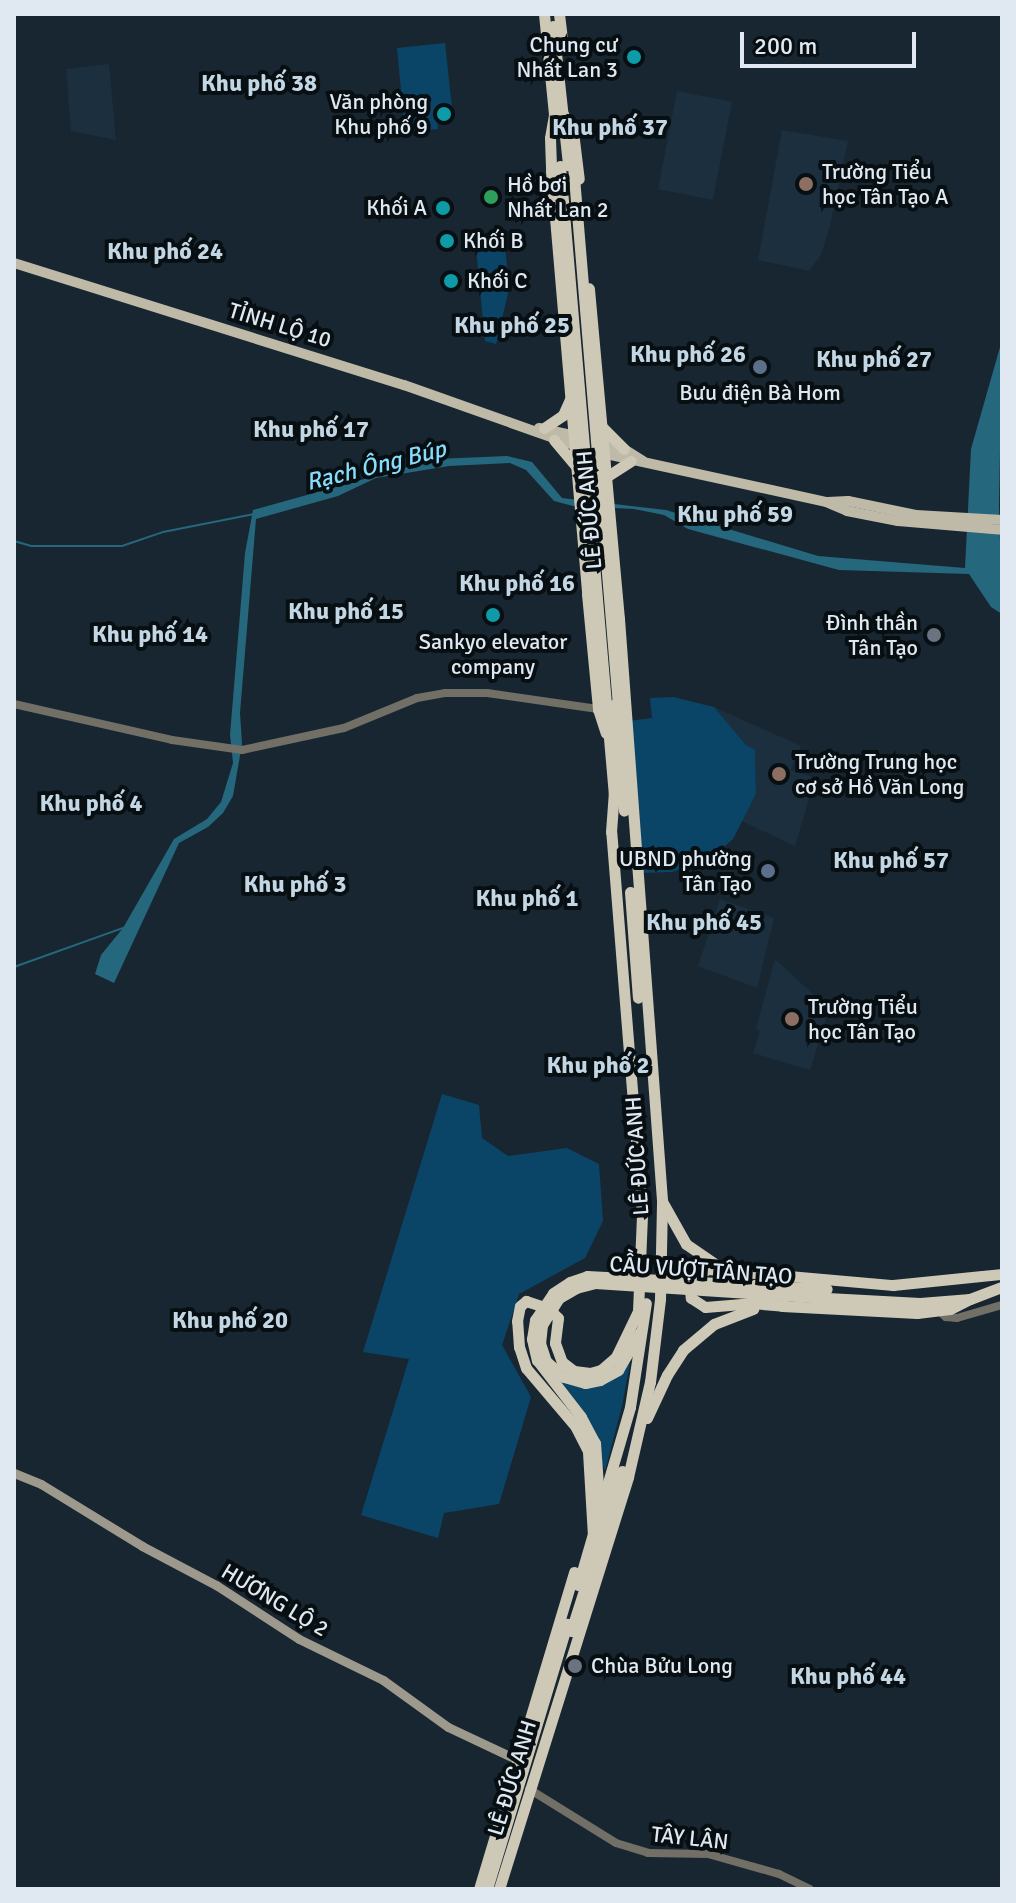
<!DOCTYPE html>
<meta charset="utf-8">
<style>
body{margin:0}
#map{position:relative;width:1016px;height:1903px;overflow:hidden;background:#182631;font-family:Signika,sans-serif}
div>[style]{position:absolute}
.built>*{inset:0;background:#1b2f3f;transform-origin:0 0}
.green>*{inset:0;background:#0a4568}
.water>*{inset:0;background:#25677d}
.stream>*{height:2px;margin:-1px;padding:0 1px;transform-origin:1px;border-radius:1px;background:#25677d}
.tertiary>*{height:8px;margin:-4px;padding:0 4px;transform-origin:4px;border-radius:4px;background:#716f66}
.secondary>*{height:9px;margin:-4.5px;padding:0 4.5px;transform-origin:4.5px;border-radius:4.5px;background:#9d998c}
.primary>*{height:10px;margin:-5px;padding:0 5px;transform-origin:5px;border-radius:5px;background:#bfbaa8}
.trunk>*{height:11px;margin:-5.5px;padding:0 5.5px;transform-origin:5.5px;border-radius:5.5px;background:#cec8b6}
.trunk-bridge>*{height:11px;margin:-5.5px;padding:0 5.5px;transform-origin:5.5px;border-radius:5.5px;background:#cec8b6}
.dots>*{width:22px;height:22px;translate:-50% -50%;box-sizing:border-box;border:4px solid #080f13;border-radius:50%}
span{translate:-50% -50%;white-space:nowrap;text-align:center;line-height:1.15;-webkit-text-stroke:8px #080f13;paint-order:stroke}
.poi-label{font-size:22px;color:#e0e9f1}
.right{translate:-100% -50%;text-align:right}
.left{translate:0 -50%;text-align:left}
.street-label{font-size:22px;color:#e0e9f1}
.neighbourhood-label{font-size:24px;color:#c3d6e4;font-weight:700}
.water-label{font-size:24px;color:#88dcfb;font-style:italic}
.frame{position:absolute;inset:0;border:16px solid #e0e9f1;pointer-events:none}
.scale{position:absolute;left:740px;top:32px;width:176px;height:36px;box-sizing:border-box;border:4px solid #e0e9f1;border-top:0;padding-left:10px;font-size:24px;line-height:28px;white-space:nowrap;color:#e0e9f1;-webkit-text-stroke:6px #080f13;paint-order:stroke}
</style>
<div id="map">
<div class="built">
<i style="clip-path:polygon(109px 64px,116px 140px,71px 131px,66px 69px)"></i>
<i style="left:677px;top:91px;width:56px;height:100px;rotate:11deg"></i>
<i style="clip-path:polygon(782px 130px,848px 141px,830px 226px,821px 255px,809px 271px,758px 260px)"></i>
<i style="clip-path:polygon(714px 707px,801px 746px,791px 770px,815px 778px,795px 846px,742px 821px,756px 794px,755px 750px,746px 745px)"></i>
<i style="clip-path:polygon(720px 899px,774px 918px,757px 988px,698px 966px)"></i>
<i style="clip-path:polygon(775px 959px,829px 1009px,810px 1070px,753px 1053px,760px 1031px,756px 1029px)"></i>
</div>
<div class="green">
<i style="clip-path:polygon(445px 43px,452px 108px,436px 110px,438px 129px,405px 132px,397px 48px)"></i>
<i style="clip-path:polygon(505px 245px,509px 289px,496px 344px,485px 341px,476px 248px)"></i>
<i style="clip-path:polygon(673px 697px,714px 707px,746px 745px,755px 750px,756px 794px,733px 839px,711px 858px,672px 872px,640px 873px,629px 721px,652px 718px,650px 698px)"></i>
<i style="clip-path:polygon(442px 1094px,479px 1105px,482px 1138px,508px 1156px,567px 1148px,599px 1164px,603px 1221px,585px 1258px,519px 1294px,502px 1345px,531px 1397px,499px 1504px,444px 1513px,438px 1538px,361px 1515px,409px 1359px,363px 1352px)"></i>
<i style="clip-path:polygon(630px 1363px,622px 1406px,605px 1471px,584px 1414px,552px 1374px,623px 1371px)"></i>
</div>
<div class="water">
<i style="clip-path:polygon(1002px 340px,999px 506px,1002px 614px,991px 607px,969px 574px,839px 570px,688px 529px,664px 515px,634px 509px,573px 506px,554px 501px,526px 470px,510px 463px,449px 466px,376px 478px,338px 496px,256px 519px,240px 713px,242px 744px,233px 796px,223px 813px,208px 827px,179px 843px,114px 983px,95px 974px,101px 955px,123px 928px,174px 839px,207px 819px,221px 802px,233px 763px,230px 735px,245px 553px,253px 510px,436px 459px,507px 456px,532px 462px,562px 498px,666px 510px,818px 556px,965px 568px,971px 449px)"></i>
</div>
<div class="stream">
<i style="left:14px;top:541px;width:18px;rotate:16deg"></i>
<i style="left:31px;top:546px;width:91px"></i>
<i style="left:122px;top:546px;width:43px;rotate:-18.9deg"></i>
<i style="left:163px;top:532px;width:93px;rotate:-11.2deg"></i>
<i style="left:14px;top:967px;width:116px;rotate:-19.7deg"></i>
</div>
<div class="tertiary">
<i style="left:14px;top:704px;width:162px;rotate:12.8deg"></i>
<i style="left:172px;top:740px;width:71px;rotate:8.1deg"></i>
<i style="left:242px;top:750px;width:104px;rotate:-12.2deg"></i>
<i style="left:344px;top:728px;width:79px;rotate:-22.3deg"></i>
<i style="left:417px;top:698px;width:28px;rotate:-10deg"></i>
<i style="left:445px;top:693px;width:42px"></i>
<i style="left:487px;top:693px;width:112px;rotate:8.2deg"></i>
<i style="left:939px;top:1311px;width:9px;rotate:41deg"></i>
<i style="left:946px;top:1317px;width:11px;rotate:5deg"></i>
<i style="left:957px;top:1318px;width:47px;rotate:-16.1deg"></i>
<i style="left:529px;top:1789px;width:102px;rotate:31.8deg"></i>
<i style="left:616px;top:1843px;width:34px;rotate:17deg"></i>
<i style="left:648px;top:1853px;width:60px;rotate:1deg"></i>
<i style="left:708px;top:1854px;width:74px;rotate:15.7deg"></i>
<i style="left:779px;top:1874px;width:34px;rotate:26deg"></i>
</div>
<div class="secondary">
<i style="left:14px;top:1473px;width:29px;rotate:22deg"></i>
<i style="left:41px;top:1484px;width:119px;rotate:31.5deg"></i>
<i style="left:142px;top:1546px;width:84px;rotate:27.8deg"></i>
<i style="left:216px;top:1585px;width:99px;rotate:33deg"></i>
<i style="left:299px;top:1639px;width:93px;rotate:26deg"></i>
<i style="left:383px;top:1680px;width:80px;rotate:35.9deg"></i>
<i style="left:448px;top:1727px;width:75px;rotate:25.2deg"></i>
</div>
<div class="primary">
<i style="left:14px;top:263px;width:409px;rotate:17.4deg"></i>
<i style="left:404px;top:385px;width:189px;rotate:19.5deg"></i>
<i style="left:539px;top:428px;width:40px;rotate:12deg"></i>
<i style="left:597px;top:442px;width:28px;rotate:15deg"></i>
<i style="left:624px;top:449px;width:22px;rotate:32deg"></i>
<i style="left:597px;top:452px;width:234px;rotate:12.3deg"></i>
<i style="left:826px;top:502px;width:23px;rotate:23deg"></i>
<i style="left:847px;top:511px;width:52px;rotate:11.1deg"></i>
<i style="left:898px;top:521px;width:104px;rotate:4.9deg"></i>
<i style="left:828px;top:502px;width:20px;rotate:-3deg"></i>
<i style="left:848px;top:501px;width:69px;rotate:11.6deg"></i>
<i style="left:916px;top:515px;width:86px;rotate:3.3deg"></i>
</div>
<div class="trunk">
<i style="left:544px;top:14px;width:101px;rotate:84.3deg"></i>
<i style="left:554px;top:115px;width:23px;rotate:100deg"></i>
<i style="left:550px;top:138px;width:33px;rotate:88deg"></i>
<i style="left:551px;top:171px;width:425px;rotate:85.1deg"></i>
<i style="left:587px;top:594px;width:116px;rotate:84.5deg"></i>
<i style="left:598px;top:709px;width:25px;rotate:72deg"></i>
<i style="left:559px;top:14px;width:24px;rotate:83deg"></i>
<i style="left:553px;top:26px;width:140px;rotate:83.8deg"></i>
<i style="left:563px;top:114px;width:28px;rotate:67deg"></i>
<i style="left:574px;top:140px;width:39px;rotate:83deg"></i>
<i style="left:602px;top:427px;width:31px;rotate:45deg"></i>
<i style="left:544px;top:428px;width:23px;rotate:-34deg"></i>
<i style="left:563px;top:415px;width:20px;rotate:-66deg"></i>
<i style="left:554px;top:440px;width:35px;rotate:50deg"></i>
<i style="left:603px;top:479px;width:33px;rotate:-33deg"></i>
<i style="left:606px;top:704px;width:91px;rotate:85deg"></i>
<i style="left:615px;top:704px;width:107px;rotate:85.2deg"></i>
<i style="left:630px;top:892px;width:106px;rotate:85.7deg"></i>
<i style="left:663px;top:1203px;width:47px;rotate:60.7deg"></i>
<i style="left:686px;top:1244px;width:42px;rotate:34.4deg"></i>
<i style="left:827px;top:1298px;width:93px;rotate:3.1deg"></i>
<i style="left:920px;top:1303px;width:50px;rotate:-4.6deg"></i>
<i style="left:970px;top:1299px;width:34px;rotate:-21deg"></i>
<i style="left:782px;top:1306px;width:135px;rotate:3deg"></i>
<i style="left:917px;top:1313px;width:33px;rotate:-7deg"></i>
<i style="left:950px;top:1309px;width:22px;rotate:-27deg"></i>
<i style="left:786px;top:1306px;width:32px;rotate:-175deg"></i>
<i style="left:754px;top:1303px;width:49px;rotate:175.3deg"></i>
<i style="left:705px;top:1307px;width:17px;rotate:-147deg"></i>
<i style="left:691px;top:1298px;width:12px;rotate:-99deg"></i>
<i style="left:689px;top:1286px;width:12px;rotate:-70deg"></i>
<i style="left:693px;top:1275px;width:17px;rotate:-21deg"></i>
<i style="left:709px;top:1269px;width:185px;rotate:5deg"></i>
<i style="left:893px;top:1285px;width:110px;rotate:-5.8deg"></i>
<i style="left:535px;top:1320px;width:19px;rotate:99deg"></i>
<i style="left:532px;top:1339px;width:22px;rotate:77deg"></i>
<i style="left:537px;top:1360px;width:72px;rotate:52.3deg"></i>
<i style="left:581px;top:1417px;width:30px;rotate:62deg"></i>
<i style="left:595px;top:1443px;width:56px;rotate:85.9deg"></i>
<i style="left:542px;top:1325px;width:18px;rotate:96deg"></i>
<i style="left:540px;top:1343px;width:19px;rotate:72deg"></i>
<i style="left:546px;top:1361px;width:24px;rotate:42deg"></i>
<i style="left:564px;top:1377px;width:22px;rotate:16deg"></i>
<i style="left:585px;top:1383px;width:15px;rotate:-11deg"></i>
<i style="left:600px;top:1380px;width:21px;rotate:-29deg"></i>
<i style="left:618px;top:1370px;width:44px;rotate:-59.9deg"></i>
<i style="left:647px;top:1418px;width:47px;rotate:-65.1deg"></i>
<i style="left:667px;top:1375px;width:30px;rotate:-57deg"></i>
<i style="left:683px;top:1350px;width:40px;rotate:-40deg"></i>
<i style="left:714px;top:1324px;width:42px;rotate:-21deg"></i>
<i style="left:593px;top:1536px;width:85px;rotate:-93.4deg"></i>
<i style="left:588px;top:1451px;width:27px;rotate:-117deg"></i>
<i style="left:576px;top:1427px;width:77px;rotate:-130.3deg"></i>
<i style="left:526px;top:1368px;width:22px;rotate:-108deg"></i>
<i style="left:519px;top:1347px;width:26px;rotate:-94deg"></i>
<i style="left:517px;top:1321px;width:15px;rotate:-79deg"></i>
<i style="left:520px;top:1306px;width:8px;rotate:-40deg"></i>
<i style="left:526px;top:1301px;width:23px;rotate:18deg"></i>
<i style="left:548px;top:1308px;width:14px;rotate:45deg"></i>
<i style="left:558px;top:1318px;width:25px;rotate:97deg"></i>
<i style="left:555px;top:1343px;width:20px;rotate:70deg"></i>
<i style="left:562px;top:1362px;width:15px;rotate:37deg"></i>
<i style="left:574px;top:1371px;width:16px;rotate:7deg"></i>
<i style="left:590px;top:1373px;width:11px;rotate:-15deg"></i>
<i style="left:601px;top:1370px;width:20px;rotate:-41deg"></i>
<i style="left:616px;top:1357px;width:51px;rotate:-64.4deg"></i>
<i style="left:638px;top:1311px;width:97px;rotate:-87.6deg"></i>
<i style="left:642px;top:1214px;width:383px;rotate:-94.6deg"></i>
<i style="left:611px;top:832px;width:41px;rotate:-85.8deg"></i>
<i style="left:578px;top:1585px;width:185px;rotate:-73.7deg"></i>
<i style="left:630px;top:1407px;width:105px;rotate:-81.3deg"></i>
<i style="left:571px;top:1631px;width:168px;rotate:-72.3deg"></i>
<i style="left:479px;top:1889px;width:331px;rotate:-73.3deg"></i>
<i style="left:499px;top:1889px;width:432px;rotate:-72.6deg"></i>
<i style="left:628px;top:1477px;width:98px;rotate:-77deg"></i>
<i style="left:650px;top:1382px;width:84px;rotate:-83.1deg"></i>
<i style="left:660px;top:1299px;width:99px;rotate:-88.8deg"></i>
<i style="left:662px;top:1200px;width:583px;rotate:-94.23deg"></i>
<i style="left:619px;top:619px;width:332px;rotate:-95.2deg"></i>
</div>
<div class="trunk-bridge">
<i style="left:573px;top:165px;width:542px;rotate:85.24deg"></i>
<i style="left:560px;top:166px;width:540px;rotate:85.11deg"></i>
<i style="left:535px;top:1320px;width:32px;rotate:-56deg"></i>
<i style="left:553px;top:1293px;width:20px;rotate:-33deg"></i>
<i style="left:570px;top:1282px;width:18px;rotate:-19deg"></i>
<i style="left:587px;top:1276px;width:240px;rotate:3.1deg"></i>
<i style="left:542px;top:1325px;width:32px;rotate:-58deg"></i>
<i style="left:559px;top:1298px;width:20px;rotate:-30deg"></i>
<i style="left:576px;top:1288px;width:20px;rotate:-15deg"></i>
<i style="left:595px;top:1283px;width:232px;rotate:3.7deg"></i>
<i style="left:487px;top:1889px;width:277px;rotate:-73.2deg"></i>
</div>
<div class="dots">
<i style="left:634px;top:57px;background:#0f9aa8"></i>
<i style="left:444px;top:114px;background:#0f9aa8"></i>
<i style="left:806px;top:184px;background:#8d6e63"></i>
<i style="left:491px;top:197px;background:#2e9e5b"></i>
<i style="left:443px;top:208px;background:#0f9aa8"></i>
<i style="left:447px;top:241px;background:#0f9aa8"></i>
<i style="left:451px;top:281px;background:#0f9aa8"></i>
<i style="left:760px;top:367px;background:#5c6f8a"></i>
<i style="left:493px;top:615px;background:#0f9aa8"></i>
<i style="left:934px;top:635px;background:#6b7280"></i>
<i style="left:779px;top:774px;background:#8d6e63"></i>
<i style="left:768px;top:871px;background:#5c6f8a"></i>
<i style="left:792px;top:1019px;background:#8d6e63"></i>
<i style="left:575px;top:1666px;background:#6b7280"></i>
</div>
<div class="poi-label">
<span class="right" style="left:618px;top:57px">Chung cư<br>Nhất Lan 3</span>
<span class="right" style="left:428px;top:114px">Văn phòng<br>Khu phố 9</span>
<span class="left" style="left:822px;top:184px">Trường Tiểu<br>học Tân Tạo A</span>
<span class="left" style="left:507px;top:197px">Hồ bơi<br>Nhất Lan 2</span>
<span class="right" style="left:427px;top:208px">Khối A</span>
<span class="left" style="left:463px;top:241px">Khối B</span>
<span class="left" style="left:467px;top:281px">Khối C</span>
<span style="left:760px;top:393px">Bưu điện Bà Hom</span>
<span class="right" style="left:918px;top:635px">Đình thần<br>Tân Tạo</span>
<span style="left:493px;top:654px">Sankyo elevator<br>company</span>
<span class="left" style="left:795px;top:774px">Trường Trung học<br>cơ sở Hồ Văn Long</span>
<span class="right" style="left:752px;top:871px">UBND phường<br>Tân Tạo</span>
<span class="left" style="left:808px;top:1019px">Trường Tiểu<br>học Tân Tạo</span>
<span class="left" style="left:591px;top:1666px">Chùa Bửu Long</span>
</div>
<div class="street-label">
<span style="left:280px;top:325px;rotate:17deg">TỈNH LỘ 10</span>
<span style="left:589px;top:510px;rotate:-95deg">LÊ ĐỨC ANH</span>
<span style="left:637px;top:1156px;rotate:-94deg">LÊ ĐỨC ANH</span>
<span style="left:701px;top:1270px;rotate:4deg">CẦU VƯỢT TÂN TẠO</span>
<span style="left:275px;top:1600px;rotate:31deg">HƯƠNG LỘ 2</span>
<span style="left:512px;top:1778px;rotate:-73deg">LÊ ĐỨC ANH</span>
<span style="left:690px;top:1838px;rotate:6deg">TÂY LÂN</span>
</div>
<div class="neighbourhood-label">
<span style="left:259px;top:84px">Khu phố 38</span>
<span style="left:610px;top:128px">Khu phố 37</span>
<span style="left:165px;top:252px">Khu phố 24</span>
<span style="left:512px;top:326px">Khu phố 25</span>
<span style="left:688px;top:355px">Khu phố 26</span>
<span style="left:874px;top:360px">Khu phố 27</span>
<span style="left:311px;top:430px">Khu phố 17</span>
<span style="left:735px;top:515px">Khu phố 59</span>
<span style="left:517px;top:584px">Khu phố 16</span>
<span style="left:346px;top:612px">Khu phố 15</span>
<span style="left:150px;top:635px">Khu phố 14</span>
<span style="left:91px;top:804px">Khu phố 4</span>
<span style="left:891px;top:861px">Khu phố 57</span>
<span style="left:295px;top:885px">Khu phố 3</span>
<span style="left:527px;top:899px">Khu phố 1</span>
<span style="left:704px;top:923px">Khu phố 45</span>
<span style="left:598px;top:1066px">Khu phố 2</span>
<span style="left:230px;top:1321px">Khu phố 20</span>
<span style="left:848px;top:1677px">Khu phố 44</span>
</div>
<div class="water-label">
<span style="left:376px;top:466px;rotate:-14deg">Rạch Ông Búp</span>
</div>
<div class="frame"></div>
<div class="scale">200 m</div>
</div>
